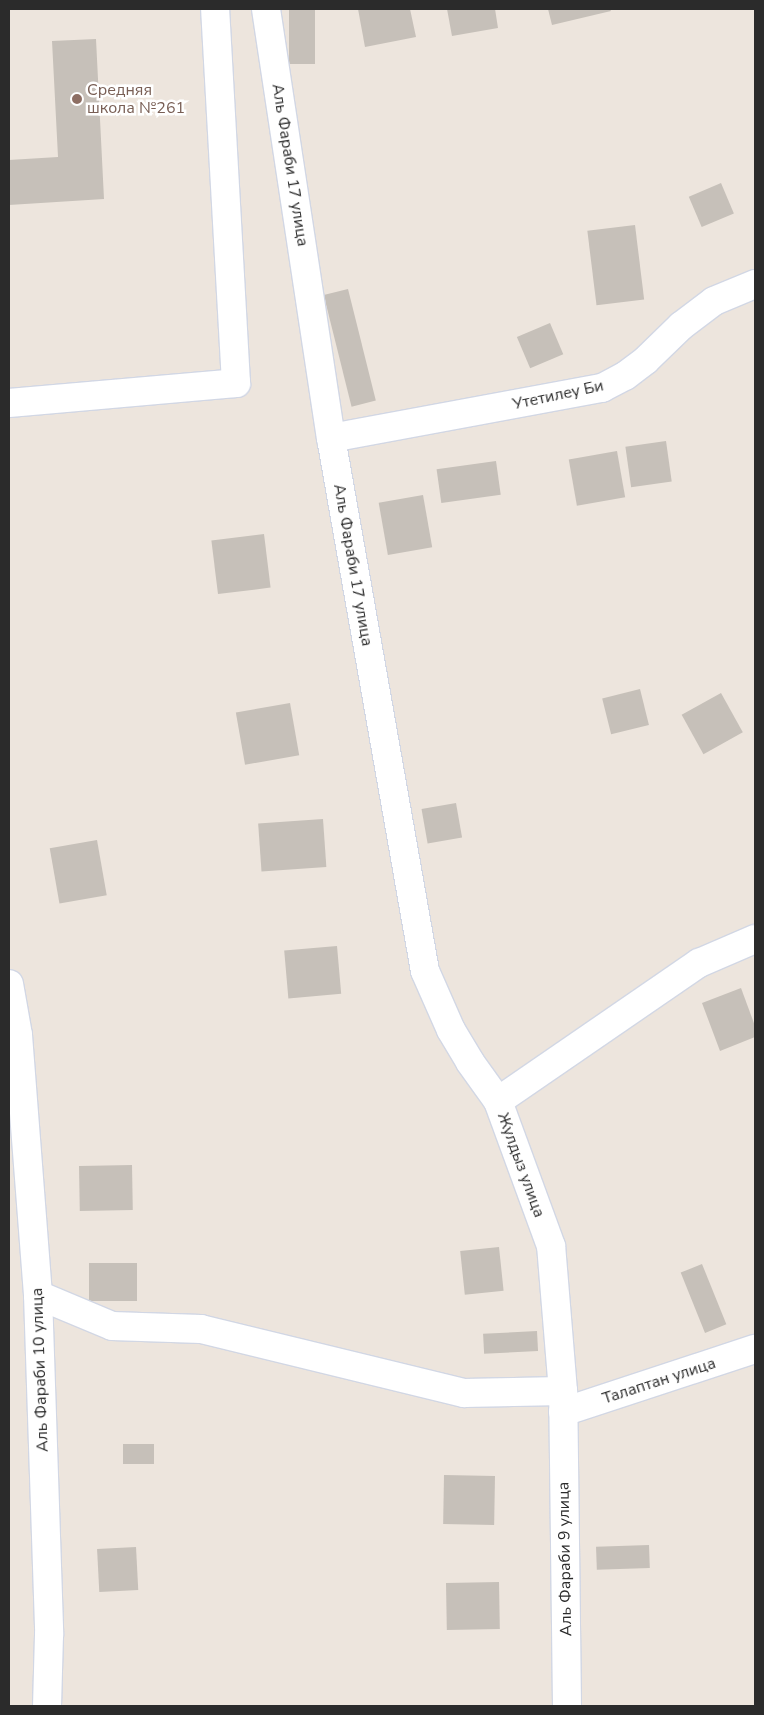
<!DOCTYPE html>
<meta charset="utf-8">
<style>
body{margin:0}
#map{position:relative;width:764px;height:1715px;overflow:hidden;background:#ede5dd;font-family:"Nunito Sans",sans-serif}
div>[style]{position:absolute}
.building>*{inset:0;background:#c6c0b9;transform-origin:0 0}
.roads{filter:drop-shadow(1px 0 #d2d7e4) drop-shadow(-1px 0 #d2d7e4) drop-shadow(0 1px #d2d7e4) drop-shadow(0 -1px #d2d7e4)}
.minor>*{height:28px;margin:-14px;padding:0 14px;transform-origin:14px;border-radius:14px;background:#fff}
.dots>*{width:14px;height:14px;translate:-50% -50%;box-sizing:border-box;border:2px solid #fff;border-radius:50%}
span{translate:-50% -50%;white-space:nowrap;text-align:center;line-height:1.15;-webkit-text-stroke:5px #fff;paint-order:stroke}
.education-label{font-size:16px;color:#785e54}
.left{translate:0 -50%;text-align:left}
.street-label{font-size:16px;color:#2b2b2b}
.frame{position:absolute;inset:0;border:10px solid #2b2b2b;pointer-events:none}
</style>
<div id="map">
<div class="building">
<i style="left:289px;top:9px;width:26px;height:55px"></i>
<i style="clip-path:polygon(358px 9px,410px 9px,416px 37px,365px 47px)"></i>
<i style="clip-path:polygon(447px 9px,495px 9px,498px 28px,452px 36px)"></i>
<i style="clip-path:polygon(548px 9px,610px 9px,611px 11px,552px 25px)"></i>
<i style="clip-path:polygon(96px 39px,104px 199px,9px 205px,9px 160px,58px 157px,52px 41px)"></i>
<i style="left:721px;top:183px;width:33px;height:35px;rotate:67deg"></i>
<i style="left:635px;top:225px;width:75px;height:48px;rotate:83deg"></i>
<i style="left:348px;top:289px;width:115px;height:25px;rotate:76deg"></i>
<i style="left:550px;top:323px;width:34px;height:36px;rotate:67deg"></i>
<i style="left:666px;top:441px;width:41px;height:41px;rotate:82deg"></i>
<i style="left:617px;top:451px;width:47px;height:49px;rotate:80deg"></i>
<i style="left:496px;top:461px;width:34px;height:60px;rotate:82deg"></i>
<i style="left:423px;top:495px;width:53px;height:45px;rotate:80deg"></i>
<i style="left:264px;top:534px;width:54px;height:53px;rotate:83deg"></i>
<i style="left:640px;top:689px;width:37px;height:39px;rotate:76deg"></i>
<i style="left:721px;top:693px;width:45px;height:45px;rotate:61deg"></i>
<i style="left:290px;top:703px;width:53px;height:55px;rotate:80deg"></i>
<i style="left:456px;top:803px;width:35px;height:35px;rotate:80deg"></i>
<i style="left:323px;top:819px;width:48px;height:65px;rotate:86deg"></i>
<i style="left:97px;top:840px;width:56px;height:48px;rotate:80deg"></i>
<i style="left:337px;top:946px;width:48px;height:53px;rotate:85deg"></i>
<i style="clip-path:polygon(741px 988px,755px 1026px,755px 1037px,720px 1051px,702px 1003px)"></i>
<i style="left:132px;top:1165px;width:45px;height:53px;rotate:89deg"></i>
<i style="left:499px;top:1247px;width:44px;height:39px;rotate:84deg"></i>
<i style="left:137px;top:1263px;width:38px;height:48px;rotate:90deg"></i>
<i style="left:702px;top:1264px;width:65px;height:23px;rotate:68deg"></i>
<i style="left:537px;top:1331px;width:20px;height:54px;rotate:87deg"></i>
<i style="left:123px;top:1444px;width:31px;height:20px"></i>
<i style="left:444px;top:1475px;width:51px;height:49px;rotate:1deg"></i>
<i style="left:649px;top:1545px;width:23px;height:53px;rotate:88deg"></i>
<i style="left:136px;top:1547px;width:43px;height:39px;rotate:87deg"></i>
<i style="left:499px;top:1582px;width:47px;height:53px;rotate:89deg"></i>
</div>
<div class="roads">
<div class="minor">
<i style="left:266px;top:9px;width:434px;rotate:81.4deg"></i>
<i style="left:331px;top:438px;width:541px;rotate:80deg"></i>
<i style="left:425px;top:971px;width:64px;rotate:66.2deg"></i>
<i style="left:451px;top:1030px;width:37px;rotate:59deg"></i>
<i style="left:470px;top:1062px;width:48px;rotate:54.3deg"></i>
<i style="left:9px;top:403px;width:228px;rotate:-5deg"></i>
<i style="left:236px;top:383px;width:375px;rotate:-93.2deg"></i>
<i style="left:331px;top:438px;width:276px;rotate:-10.5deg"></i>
<i style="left:602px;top:388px;width:26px;rotate:-28deg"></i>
<i style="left:625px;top:376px;width:26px;rotate:-37deg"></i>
<i style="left:646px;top:360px;width:49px;rotate:-44.2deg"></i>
<i style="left:681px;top:326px;width:41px;rotate:-37.1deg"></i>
<i style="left:714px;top:301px;width:44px;rotate:-22.5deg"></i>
<i style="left:9px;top:984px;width:52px;rotate:80deg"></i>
<i style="left:18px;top:1035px;width:261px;rotate:85.6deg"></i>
<i style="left:38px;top:1295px;width:340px;rotate:88.1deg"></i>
<i style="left:49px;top:1635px;width:71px;rotate:91.6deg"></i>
<i style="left:38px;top:1295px;width:80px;rotate:22.7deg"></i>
<i style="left:112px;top:1326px;width:89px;rotate:1.9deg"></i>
<i style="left:201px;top:1329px;width:271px;rotate:13.7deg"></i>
<i style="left:464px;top:1393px;width:99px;rotate:-1.2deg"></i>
<i style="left:563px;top:1412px;width:202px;rotate:-18.2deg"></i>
<i style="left:567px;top:1706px;width:315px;rotate:-90.7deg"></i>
<i style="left:563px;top:1391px;width:145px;rotate:-94.7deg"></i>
<i style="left:551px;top:1246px;width:154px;rotate:-110.1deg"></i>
<i style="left:498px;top:1101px;width:244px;rotate:-34.5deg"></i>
<i style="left:699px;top:963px;width:61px;rotate:-23.2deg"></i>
</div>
</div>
<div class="dots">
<i style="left:77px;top:99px;background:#8d6e63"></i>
</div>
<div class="education-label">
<span class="left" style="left:87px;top:99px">Средняя<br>школа №261</span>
</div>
<div class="street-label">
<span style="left:290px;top:165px;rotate:81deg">Аль Фараби 17 улица</span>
<span style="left:558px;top:395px;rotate:-12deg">Утетилеу Би</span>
<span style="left:353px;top:565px;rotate:80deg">Аль Фараби 17 улица</span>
<span style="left:521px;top:1165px;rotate:70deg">Жулдыз улица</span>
<span style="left:40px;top:1370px;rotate:-92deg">Аль Фараби 10 улица</span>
<span style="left:659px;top:1381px;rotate:-18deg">Талаптан улица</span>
<span style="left:565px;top:1559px;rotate:-91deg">Аль Фараби 9 улица</span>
</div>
<div class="frame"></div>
</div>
